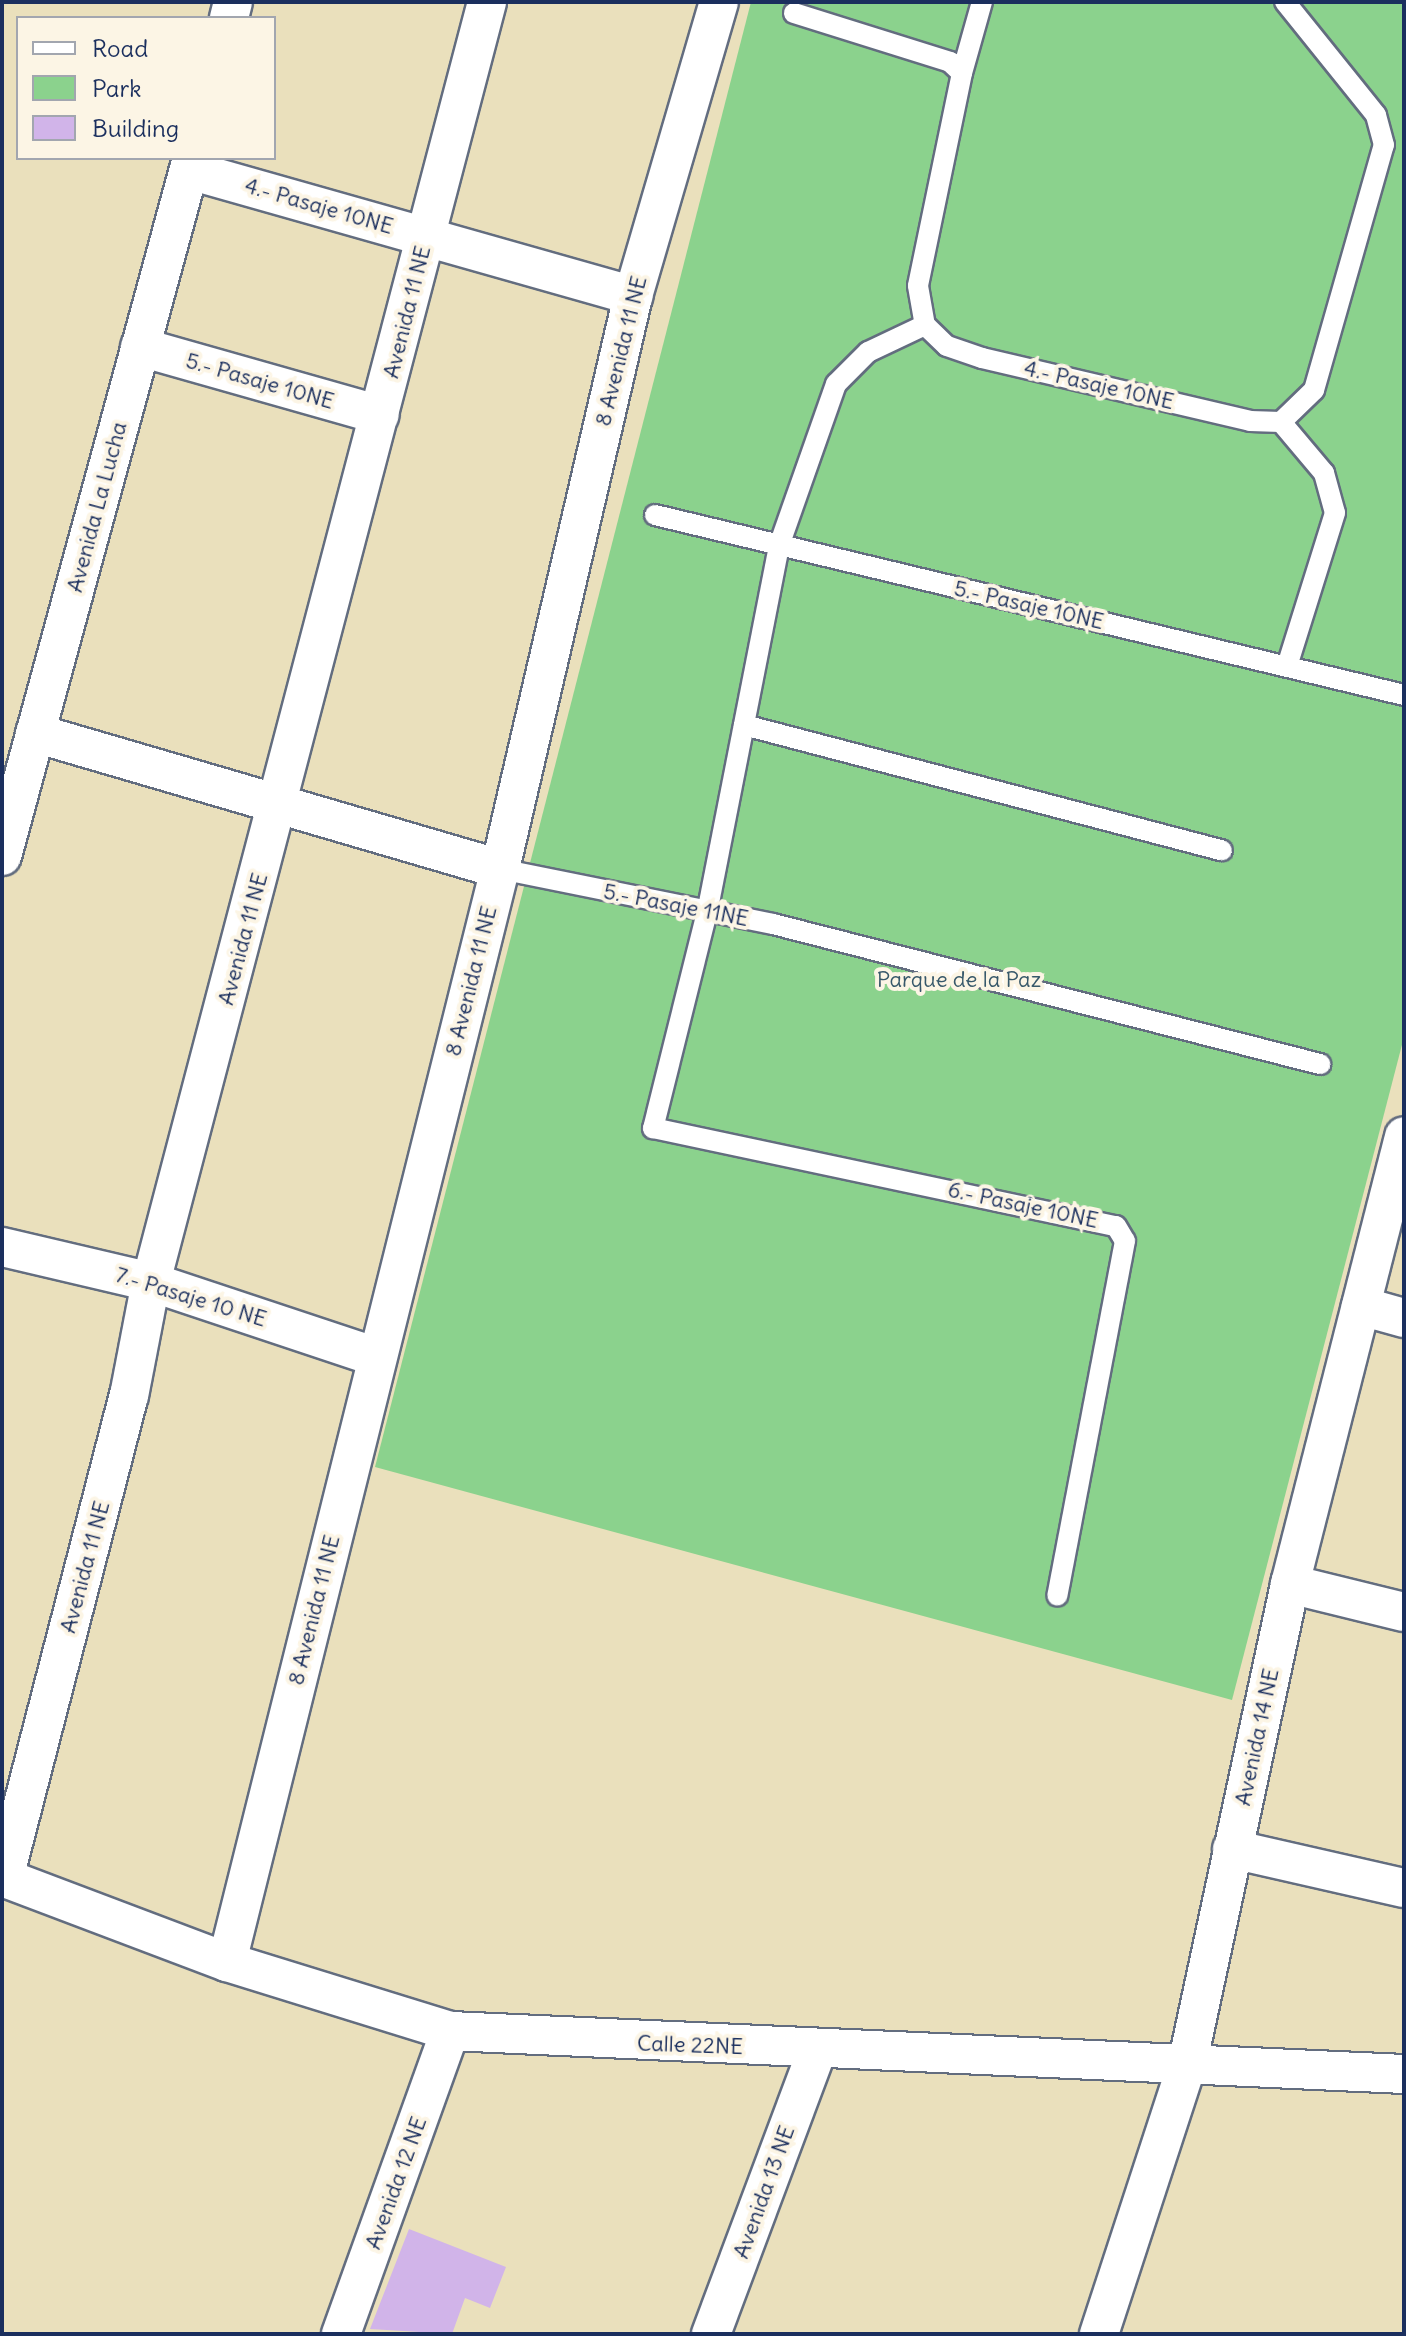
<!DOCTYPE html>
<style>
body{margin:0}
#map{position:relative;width:1406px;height:2336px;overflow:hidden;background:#eae0bc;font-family:Delius,sans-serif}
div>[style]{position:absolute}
.green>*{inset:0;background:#8bd28d}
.building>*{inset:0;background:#d1b4e9}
.roads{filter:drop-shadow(2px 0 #636d7f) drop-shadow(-2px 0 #636d7f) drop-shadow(0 2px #636d7f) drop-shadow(0 -2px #636d7f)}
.service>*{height:20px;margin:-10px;padding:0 10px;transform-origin:10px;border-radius:10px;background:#fff}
.minor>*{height:38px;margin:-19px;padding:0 19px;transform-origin:19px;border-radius:19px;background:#fff}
span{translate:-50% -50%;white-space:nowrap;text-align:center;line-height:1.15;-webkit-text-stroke:8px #fcf5e5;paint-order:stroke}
.street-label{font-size:22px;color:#1b2f5e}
.park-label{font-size:22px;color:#37586a}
.frame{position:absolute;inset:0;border:4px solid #1b2f5e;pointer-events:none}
.legend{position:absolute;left:16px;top:16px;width:260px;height:144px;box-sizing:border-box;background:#fcf5e5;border:2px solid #a2a6af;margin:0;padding:10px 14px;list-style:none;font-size:24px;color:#1b2f5e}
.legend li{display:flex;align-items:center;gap:16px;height:40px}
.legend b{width:40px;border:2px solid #a2a6af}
</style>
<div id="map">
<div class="green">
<i style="clip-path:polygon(751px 2px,1404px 2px,1404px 1037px,1232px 1700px,375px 1467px)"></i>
</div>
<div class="building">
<i style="clip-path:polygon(409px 2229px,506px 2267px,490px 2308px,465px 2298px,452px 2334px,370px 2329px)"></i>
</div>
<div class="roads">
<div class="service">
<i style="left:794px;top:13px;width:164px;rotate:17.4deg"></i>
<i style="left:950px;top:62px;width:16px;rotate:43deg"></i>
<i style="left:962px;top:73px;width:217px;rotate:101.7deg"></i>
<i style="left:918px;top:286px;width:40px;rotate:80deg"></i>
<i style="left:962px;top:73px;width:74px;rotate:-74.3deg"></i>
<i style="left:925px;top:325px;width:63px;rotate:154.7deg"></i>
<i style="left:868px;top:352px;width:45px;rotate:135deg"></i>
<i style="left:836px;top:384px;width:172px;rotate:109.4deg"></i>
<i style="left:779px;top:546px;width:373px;rotate:101.1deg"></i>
<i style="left:707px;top:912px;width:223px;rotate:104deg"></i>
<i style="left:653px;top:1128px;width:473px;rotate:12deg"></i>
<i style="left:1116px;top:1226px;width:17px;rotate:59deg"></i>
<i style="left:1125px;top:1241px;width:361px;rotate:100.8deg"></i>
<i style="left:925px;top:325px;width:30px;rotate:44deg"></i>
<i style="left:947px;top:346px;width:37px;rotate:19deg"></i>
<i style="left:982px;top:358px;width:275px;rotate:13.2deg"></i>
<i style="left:1250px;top:421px;width:31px;rotate:2deg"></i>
<i style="left:1281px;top:422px;width:46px;rotate:-44.1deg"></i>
<i style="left:1314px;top:390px;width:255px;rotate:-74.1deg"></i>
<i style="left:1384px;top:145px;width:31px;rotate:-105deg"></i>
<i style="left:1376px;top:115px;width:145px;rotate:-128.8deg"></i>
<i style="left:1281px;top:422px;width:67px;rotate:49.9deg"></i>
<i style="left:1324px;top:473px;width:41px;rotate:74.6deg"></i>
<i style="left:1335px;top:513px;width:160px;rotate:107.4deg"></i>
<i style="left:655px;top:515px;width:770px;rotate:13.51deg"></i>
<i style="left:744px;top:725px;width:494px;rotate:14.7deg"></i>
<i style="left:500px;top:869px;width:278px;rotate:11.4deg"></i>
<i style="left:773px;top:924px;width:565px;rotate:14.36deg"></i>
</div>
<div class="minor">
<i style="left:229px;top:18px;width:16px;rotate:-76deg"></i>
<i style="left:189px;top:170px;width:462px;rotate:15.8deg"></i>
<i style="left:140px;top:347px;width:249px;rotate:15.8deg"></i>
<i style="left:35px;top:733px;width:484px;rotate:16.3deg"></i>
<i style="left:2px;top:856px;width:723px;rotate:-74.77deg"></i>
<i style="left:2px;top:1247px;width:153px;rotate:13.2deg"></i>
<i style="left:151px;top:1282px;width:238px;rotate:18.4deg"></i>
<i style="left:1361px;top:1306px;width:45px;rotate:15.6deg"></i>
<i style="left:1290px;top:1584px;width:117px;rotate:13.8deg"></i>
<i style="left:1232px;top:1849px;width:176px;rotate:12.8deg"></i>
<i style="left:2px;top:1877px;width:241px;rotate:20.7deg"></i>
<i style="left:227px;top:1962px;width:233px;rotate:17.2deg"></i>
<i style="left:450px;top:2031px;width:955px;rotate:2.58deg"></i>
<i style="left:4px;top:1878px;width:498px;rotate:-75.5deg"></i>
<i style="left:129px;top:1396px;width:116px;rotate:-79.1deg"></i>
<i style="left:151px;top:1282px;width:1323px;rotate:-75.29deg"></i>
<i style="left:227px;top:1962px;width:1127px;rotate:-75.98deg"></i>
<i style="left:500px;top:869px;width:588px;rotate:-76.93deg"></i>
<i style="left:633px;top:296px;width:306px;rotate:-73.7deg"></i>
<i style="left:341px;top:2334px;width:322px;rotate:-70.2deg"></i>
<i style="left:711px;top:2334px;width:303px;rotate:-69.5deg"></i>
<i style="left:1099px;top:2334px;width:283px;rotate:-71.9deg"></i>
<i style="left:1187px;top:2065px;width:492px;rotate:-77.9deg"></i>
<i style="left:1290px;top:1584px;width:462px;rotate:-75.7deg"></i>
</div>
</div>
<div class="street-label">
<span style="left:319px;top:206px;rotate:16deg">4.- Pasaje 10NE</span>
<span style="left:407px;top:312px;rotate:-76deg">Avenida 11 NE</span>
<span style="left:621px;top:351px;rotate:-76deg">8 Avenida 11 NE</span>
<span style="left:260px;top:381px;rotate:16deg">5.- Pasaje 10NE</span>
<span style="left:1099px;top:385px;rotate:13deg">4.- Pasaje 10NE</span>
<span style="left:97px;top:507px;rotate:-75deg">Avenida La Lucha</span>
<span style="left:1029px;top:605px;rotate:13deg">5.- Pasaje 10NE</span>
<span style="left:676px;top:905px;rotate:11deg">5.- Pasaje 11NE</span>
<span style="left:243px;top:939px;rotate:-75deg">Avenida 11 NE</span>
<span style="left:471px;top:981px;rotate:-76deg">8 Avenida 11 NE</span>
<span style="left:1023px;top:1205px;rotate:12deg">6.- Pasaje 10NE</span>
<span style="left:191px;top:1297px;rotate:17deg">7.- Pasaje 10 NE</span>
<span style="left:85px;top:1567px;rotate:-75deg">Avenida 11 NE</span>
<span style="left:314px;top:1610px;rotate:-76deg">8 Avenida 11 NE</span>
<span style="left:1257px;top:1737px;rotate:-78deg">Avenida 14 NE</span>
<span style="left:690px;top:2045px;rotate:2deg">Calle 22NE</span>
<span style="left:396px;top:2183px;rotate:-70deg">Avenida 12 NE</span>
<span style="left:764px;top:2192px;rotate:-70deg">Avenida 13 NE</span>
</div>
<div class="park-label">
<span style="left:959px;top:980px">Parque de la Paz</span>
</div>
<div class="frame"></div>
<ul class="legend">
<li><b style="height:10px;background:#fff"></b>Road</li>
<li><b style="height:22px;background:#8bd28d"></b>Park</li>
<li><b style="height:22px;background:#d1b4e9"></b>Building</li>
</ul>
</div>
